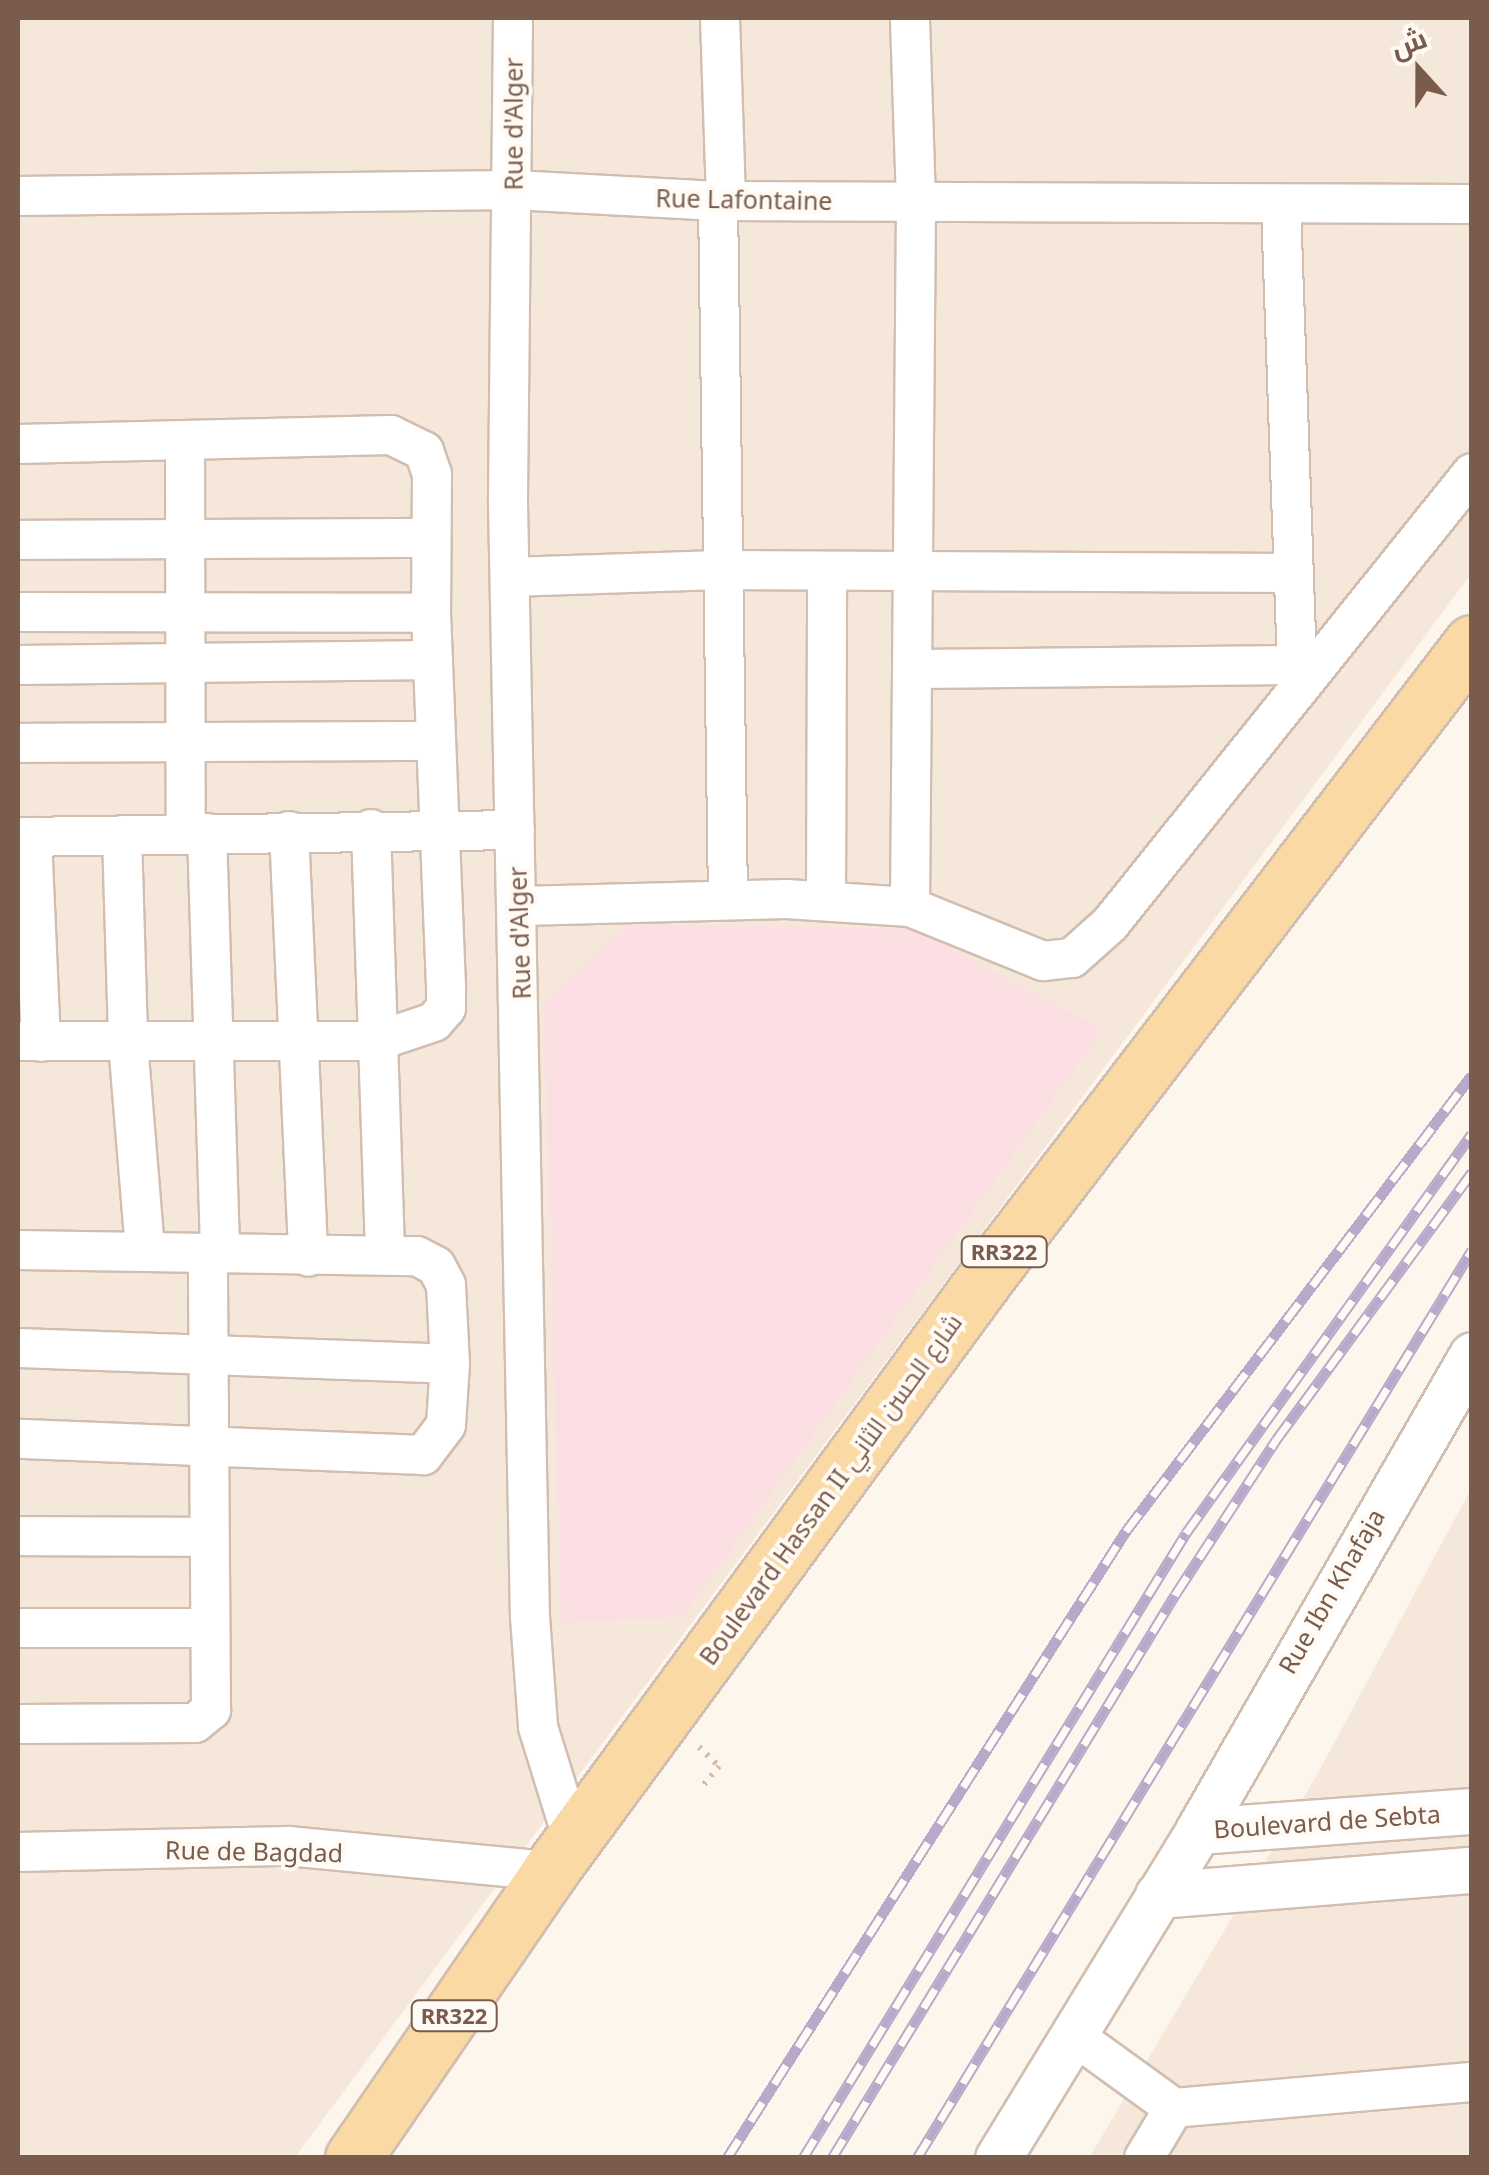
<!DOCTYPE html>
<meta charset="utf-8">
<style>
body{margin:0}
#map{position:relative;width:1489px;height:2175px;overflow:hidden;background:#fdf6ec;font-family:"Noto Sans",Cairo,sans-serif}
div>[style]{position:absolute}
.residential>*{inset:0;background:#f5e8da}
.medical>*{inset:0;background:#fbdfe3}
.path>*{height:6px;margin-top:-3px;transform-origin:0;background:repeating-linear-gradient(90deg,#d9b8a5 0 2.5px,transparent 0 10.5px)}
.roads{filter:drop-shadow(2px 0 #d1beb0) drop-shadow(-2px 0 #d1beb0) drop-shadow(0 2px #d1beb0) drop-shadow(0 -2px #d1beb0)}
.minor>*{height:38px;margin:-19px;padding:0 19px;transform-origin:19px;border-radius:19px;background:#fff}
.tertiary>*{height:45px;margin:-22.5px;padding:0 22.5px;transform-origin:22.5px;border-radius:22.5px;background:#fff}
.primary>*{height:55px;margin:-27.5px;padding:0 27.5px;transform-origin:27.5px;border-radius:27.5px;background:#fbd9a5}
.rail>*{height:11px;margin-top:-5.5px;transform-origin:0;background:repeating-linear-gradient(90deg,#fffaf3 0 22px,#b9a8c9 0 44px);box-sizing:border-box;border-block:2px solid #b9a8c9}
span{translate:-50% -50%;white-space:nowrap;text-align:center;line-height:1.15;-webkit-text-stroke:8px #fffaf3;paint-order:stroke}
.shield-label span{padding:2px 8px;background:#fffaf3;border:2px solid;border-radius:8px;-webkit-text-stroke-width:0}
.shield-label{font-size:22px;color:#7a5c4d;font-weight:700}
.street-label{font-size:25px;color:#7a5c4d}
.frame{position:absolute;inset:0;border:20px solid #7a5c4d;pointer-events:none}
.north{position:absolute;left:1369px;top:20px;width:100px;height:100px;-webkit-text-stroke:8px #fffaf3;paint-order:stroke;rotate:339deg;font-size:28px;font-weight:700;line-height:40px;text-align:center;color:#7a5c4d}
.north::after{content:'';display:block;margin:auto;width:35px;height:45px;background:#7a5c4d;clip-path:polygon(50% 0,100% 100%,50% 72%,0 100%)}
</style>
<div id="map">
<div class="residential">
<i style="clip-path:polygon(18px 18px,1471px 18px,1471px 574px,295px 2157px,18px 2157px)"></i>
<i style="clip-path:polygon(1471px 1489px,1471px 2157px,1089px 2158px,1318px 1773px)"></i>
</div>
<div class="medical">
<i style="clip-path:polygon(629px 924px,914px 929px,1103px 1030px,682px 1618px,561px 1622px,544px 1003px)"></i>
</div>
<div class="path">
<i style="left:699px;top:1747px;width:28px;rotate:44deg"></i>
<i style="left:719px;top:1766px;width:26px;rotate:129deg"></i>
</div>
<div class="roads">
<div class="minor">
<i style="left:513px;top:18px;width:485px;rotate:90.6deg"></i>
<i style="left:508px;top:503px;width:1114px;rotate:88.87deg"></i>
<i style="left:530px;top:1617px;width:110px;rotate:85.8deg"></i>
<i style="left:538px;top:1727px;width:121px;rotate:72.8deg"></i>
<i style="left:720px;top:18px;width:182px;rotate:88.1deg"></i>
<i style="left:18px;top:196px;width:496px;rotate:-0.7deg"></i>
<i style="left:514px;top:190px;width:204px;rotate:3.1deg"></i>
<i style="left:718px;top:201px;width:754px;rotate:0.23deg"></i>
<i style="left:718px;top:201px;width:698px;rotate:89.18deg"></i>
<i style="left:1281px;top:207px;width:482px;rotate:88deg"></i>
<i style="left:185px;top:442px;width:391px;rotate:89.9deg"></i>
<i style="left:18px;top:444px;width:373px;rotate:-1.4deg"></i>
<i style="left:391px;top:435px;width:37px;rotate:26deg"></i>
<i style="left:424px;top:451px;width:24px;rotate:71deg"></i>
<i style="left:432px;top:474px;width:139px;rotate:90.4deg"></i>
<i style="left:431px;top:613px;width:377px;rotate:87.7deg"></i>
<i style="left:446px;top:990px;width:18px;rotate:90deg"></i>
<i style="left:446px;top:1008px;width:18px;rotate:131deg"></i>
<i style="left:434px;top:1022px;width:60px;rotate:161.6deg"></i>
<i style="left:377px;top:1041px;width:359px;rotate:180deg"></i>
<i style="left:18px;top:540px;width:412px;rotate:-0.3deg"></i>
<i style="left:510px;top:577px;width:209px;rotate:-1.9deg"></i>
<i style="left:719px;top:570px;width:575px;rotate:0.3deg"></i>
<i style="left:18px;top:612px;width:413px;rotate:0.1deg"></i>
<i style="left:18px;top:665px;width:415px;rotate:-0.7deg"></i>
<i style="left:914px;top:669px;width:383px;rotate:-0.6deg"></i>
<i style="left:18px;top:743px;width:418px;rotate:-0.3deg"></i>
<i style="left:371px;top:829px;width:425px;rotate:88.1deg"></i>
<i style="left:289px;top:831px;width:426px;rotate:87.4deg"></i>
<i style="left:207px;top:833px;width:419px;rotate:88.2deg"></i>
<i style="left:122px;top:835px;width:208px;rotate:88.3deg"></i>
<i style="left:128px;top:1043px;width:209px;rotate:85.3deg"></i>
<i style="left:18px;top:837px;width:497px;rotate:-0.8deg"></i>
<i style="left:32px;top:837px;width:205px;rotate:87.5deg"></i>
<i style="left:826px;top:901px;width:326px;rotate:-89.8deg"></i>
<i style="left:521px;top:906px;width:265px;rotate:-1.5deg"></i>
<i style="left:786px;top:899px;width:124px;rotate:3.7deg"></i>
<i style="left:910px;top:907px;width:144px;rotate:22.1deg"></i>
<i style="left:1043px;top:961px;width:29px;rotate:-6deg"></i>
<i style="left:1072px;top:958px;width:51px;rotate:-41.8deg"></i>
<i style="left:1110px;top:924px;width:578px;rotate:-51.25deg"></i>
<i style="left:910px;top:907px;width:706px;rotate:-89.51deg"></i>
<i style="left:916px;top:201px;width:183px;rotate:-91.9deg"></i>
<i style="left:18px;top:1250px;width:399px;rotate:0.9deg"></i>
<i style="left:417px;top:1256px;width:21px;rotate:28deg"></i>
<i style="left:436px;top:1266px;width:21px;rotate:62deg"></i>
<i style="left:446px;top:1285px;width:79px;rotate:87.1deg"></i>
<i style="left:450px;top:1364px;width:61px;rotate:93.8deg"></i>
<i style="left:446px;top:1425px;width:38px;rotate:127deg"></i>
<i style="left:423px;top:1455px;width:405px;rotate:-177.7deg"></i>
<i style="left:18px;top:1348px;width:432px;rotate:2.1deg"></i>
<i style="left:18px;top:1536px;width:191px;rotate:0.3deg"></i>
<i style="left:18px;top:1628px;width:192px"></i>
<i style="left:18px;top:1724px;width:177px;rotate:-0.3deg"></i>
<i style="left:195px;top:1723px;width:21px;rotate:-39deg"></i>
<i style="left:211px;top:1710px;width:459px;rotate:-90.4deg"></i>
<i style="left:18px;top:1852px;width:270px;rotate:-1.3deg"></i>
<i style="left:288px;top:1846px;width:263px;rotate:5.5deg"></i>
<i style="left:1073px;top:2035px;width:125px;rotate:35.9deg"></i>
<i style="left:1174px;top:2108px;width:299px;rotate:-5deg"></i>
<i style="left:1144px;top:2158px;width:58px;rotate:-59deg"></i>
</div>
<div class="tertiary">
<i style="left:1198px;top:1831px;width:275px;rotate:-4.2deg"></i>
<i style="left:1158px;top:1895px;width:315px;rotate:-4.6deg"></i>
<i style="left:998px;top:2158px;width:383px;rotate:-58.5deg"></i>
<i style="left:1198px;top:1831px;width:549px;rotate:-60.07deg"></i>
</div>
<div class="primary">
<i style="left:353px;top:2158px;width:348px;rotate:-55.5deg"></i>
<i style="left:550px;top:1871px;width:743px;rotate:-53.7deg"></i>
<i style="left:990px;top:1272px;width:792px;rotate:-52.54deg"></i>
</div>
</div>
<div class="rail">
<i style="left:727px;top:2158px;width:743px;rotate:-57.53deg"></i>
<i style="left:1126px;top:1531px;width:572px;rotate:-52.81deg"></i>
<i style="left:803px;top:2158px;width:733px;rotate:-58.5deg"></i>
<i style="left:1186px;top:1533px;width:491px;rotate:-54.4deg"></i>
<i style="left:832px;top:2158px;width:659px;rotate:-58.65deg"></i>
<i style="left:1175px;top:1595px;width:185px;rotate:-56.9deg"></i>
<i style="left:1276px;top:1440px;width:332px;rotate:-53.8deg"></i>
<i style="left:917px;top:2158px;width:1064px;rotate:-58.57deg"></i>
</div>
<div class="shield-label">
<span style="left:1004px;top:1252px">RR322</span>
<span style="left:454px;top:2016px">RR322</span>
</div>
<div class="street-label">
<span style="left:513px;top:124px;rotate:-90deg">Rue d'Alger</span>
<span style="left:744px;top:199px;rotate:1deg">Rue Lafontaine</span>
<span style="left:519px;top:933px;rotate:-92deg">Rue d'Alger</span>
<span style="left:830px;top:1489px;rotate:-54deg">Boulevard Hassan II شارع الحسن الثاني</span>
<span style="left:1331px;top:1591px;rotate:-60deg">Rue Ibn Khafaja</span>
<span style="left:1327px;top:1821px;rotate:-4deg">Boulevard de Sebta</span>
<span style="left:254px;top:1851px;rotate:1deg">Rue de Bagdad</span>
</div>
<div class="frame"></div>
<div class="north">ش</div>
</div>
